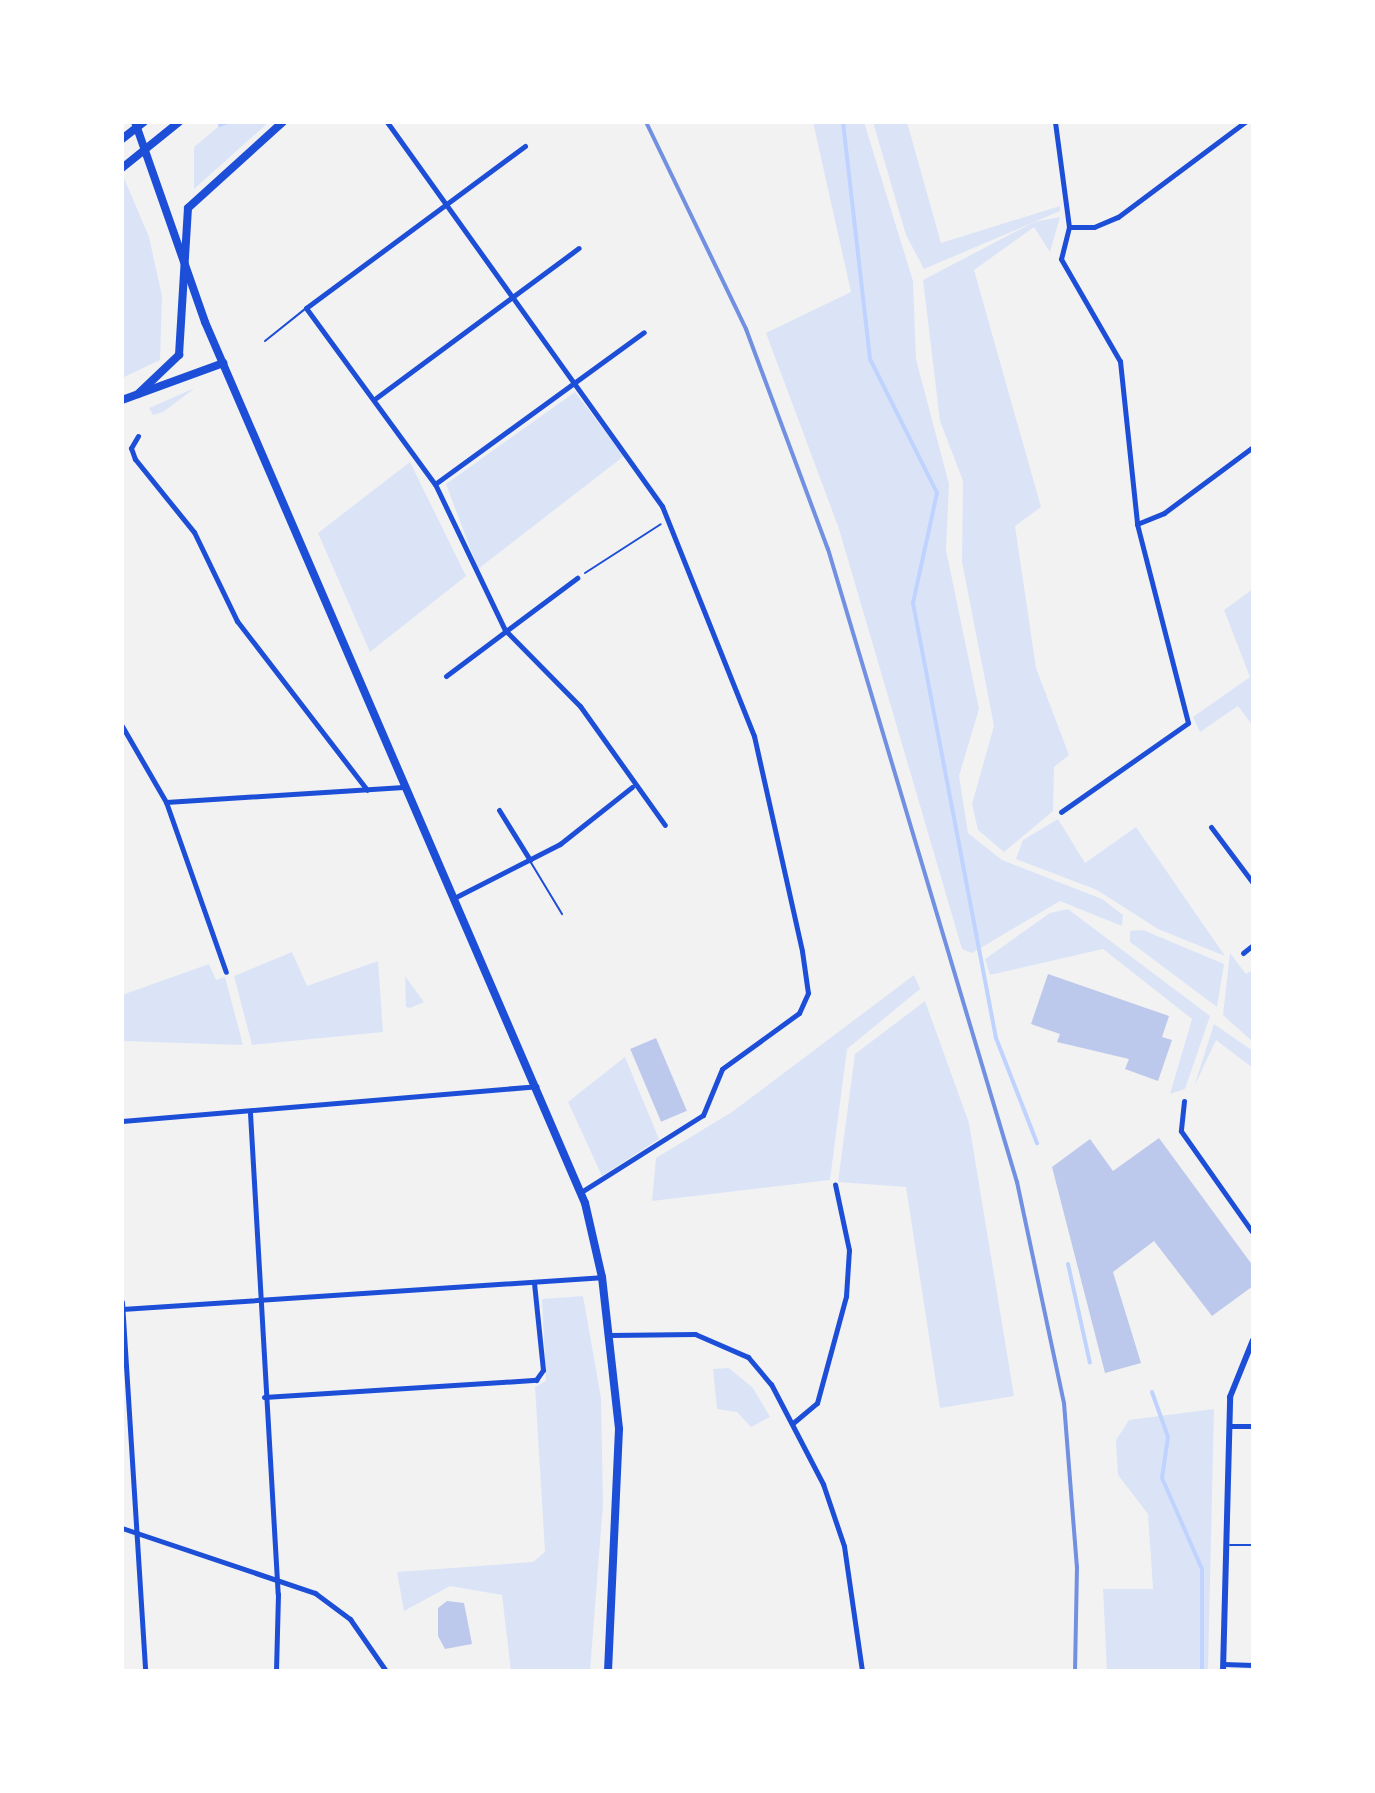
<!DOCTYPE html>
<style>
body{margin:0}
#map{position:relative;width:1375px;height:1793px;overflow:hidden;background:#f2f2f2;font-family:Cabin,sans-serif}
div>[style]{position:absolute}
.green>*{inset:0;background:#dbe4f7}
.stream>*{height:4px;margin:-2px;padding:0 2px;transform-origin:2px;border-radius:2px;background:#bfd3fe}
.building>*{inset:0;background:#bdc9ec;transform-origin:0 0}
.path>*{height:2px;margin:-1px;padding:0 1px;transform-origin:1px;border-radius:1px;background:#1d4ed8}
.service>*{height:2px;margin:-1px;padding:0 1px;transform-origin:1px;border-radius:1px;background:#1d4ed8}
.minor>*{height:5px;margin:-2.5px;padding:0 2.5px;transform-origin:2.5px;border-radius:2.5px;background:#1d4ed8}
.tertiary>*{height:6px;margin:-3px;padding:0 3px;transform-origin:3px;border-radius:3px;background:#1d4ed8}
.primary>*{height:8px;margin:-4px;padding:0 4px;transform-origin:4px;border-radius:4px;background:#1d4ed8}
.trunk>*{height:8px;margin:-4px;padding:0 4px;transform-origin:4px;border-radius:4px;background:#1d4ed8}
.rail>*{height:4px;margin:-2px;padding:0 2px;transform-origin:2px;border-radius:2px;background:#7290e2}
span{translate:-50% -50%;white-space:nowrap;text-align:center;line-height:1.15;-webkit-text-stroke:6px #fff;paint-order:stroke}
.frame{position:absolute;inset:0;border:124px solid #fff;pointer-events:none}
</style>
<div id="map">
<div class="green">
<i style="clip-path:polygon(224px 122px,269px 122px,194px 189px,194px 147px)"></i>
<i style="clip-path:polygon(813px 122px,864px 122px,913px 281px,916px 359px,949px 484px,946px 550px,979px 709px,959px 776px,968px 833px,1002px 860px,1102px 899px,1123px 915px,1122px 926px,1060px 901px,972px 953px,962px 949px,839px 529px,766px 333px,851px 292px)"></i>
<i style="clip-path:polygon(873px 122px,907px 122px,941px 243px,1060px 206px,1060px 211px,924px 269px,906px 235px)"></i>
<i style="clip-path:polygon(124px 178px,149px 237px,162px 296px,160px 360px,122px 378px)"></i>
<i style="clip-path:polygon(1060px 217px,1050px 252px,1034px 227px,974px 270px,1041px 507px,1015px 526px,1036px 668px,1069px 755px,1054px 767px,1053px 811px,1004px 852px,978px 830px,972px 804px,994px 726px,962px 562px,963px 481px,940px 421px,923px 280px,1034px 222px)"></i>
<i style="clip-path:polygon(195px 388px,163px 412px,153px 415px,149px 408px)"></i>
<i style="clip-path:polygon(575px 392px,624px 456px,478px 569px,446px 484px)"></i>
<i style="clip-path:polygon(410px 462px,466px 576px,370px 652px,318px 533px)"></i>
<i style="clip-path:polygon(1253px 589px,1253px 726px,1238px 706px,1200px 732px,1193px 717px,1250px 677px,1224px 610px)"></i>
<i style="clip-path:polygon(1058px 819px,1085px 863px,1136px 827px,1225px 956px,1158px 929px,1097px 890px,1016px 859px,1023px 840px)"></i>
<i style="clip-path:polygon(1068px 909px,1210px 1016px,1185px 1089px,1170px 1094px,1192px 1019px,1103px 949px,990px 975px,985px 959px,1050px 913px)"></i>
<i style="clip-path:polygon(1143px 930px,1224px 964px,1217px 1007px,1130px 942px,1130px 931px)"></i>
<i style="clip-path:polygon(292px 952px,307px 986px,378px 961px,383px 1032px,252px 1045px,234px 976px)"></i>
<i style="clip-path:polygon(1230px 953px,1246px 974px,1253px 970px,1253px 1042px,1223px 1015px)"></i>
<i style="clip-path:polygon(209px 964px,216px 980px,225px 977px,243px 1045px,122px 1041px,122px 995px)"></i>
<i style="clip-path:polygon(914px 975px,920px 989px,847px 1049px,830px 1180px,652px 1201px,656px 1158px,732px 1112px)"></i>
<i style="clip-path:polygon(405px 976px,424px 1002px,410px 1008px,406px 1007px)"></i>
<i style="clip-path:polygon(925px 1001px,969px 1123px,1014px 1396px,940px 1408px,906px 1187px,838px 1182px,855px 1054px)"></i>
<i style="clip-path:polygon(1214px 1024px,1253px 1051px,1253px 1068px,1216px 1040px,1194px 1087px)"></i>
<i style="clip-path:polygon(625px 1057px,659px 1139px,602px 1176px,568px 1102px)"></i>
<i style="clip-path:polygon(583px 1296px,601px 1398px,603px 1504px,590px 1671px,511px 1671px,502px 1595px,450px 1586px,404px 1611px,397px 1572px,533px 1562px,545px 1552px,535px 1387px,546px 1381px,542px 1299px)"></i>
<i style="clip-path:polygon(729px 1368px,753px 1388px,770px 1417px,751px 1427px,737px 1412px,717px 1409px,713px 1369px)"></i>
<i style="clip-path:polygon(1214px 1409px,1208px 1671px,1107px 1671px,1103px 1589px,1153px 1589px,1148px 1514px,1118px 1475px,1116px 1440px,1129px 1420px)"></i>
</div>
<div class="stream">
<i style="left:843px;top:122px;width:239px;rotate:83.5deg"></i>
<i style="left:870px;top:359px;width:150px;rotate:63.4deg"></i>
<i style="left:937px;top:493px;width:113px;rotate:102.3deg"></i>
<i style="left:913px;top:603px;width:443px;rotate:79.2deg"></i>
<i style="left:996px;top:1038px;width:113px;rotate:68.7deg"></i>
<i style="left:220px;top:125px;width:8px;rotate:-23deg"></i>
<i style="left:1068px;top:1264px;width:101px;rotate:77.5deg"></i>
<i style="left:1152px;top:1392px;width:48px;rotate:70.4deg"></i>
<i style="left:1168px;top:1437px;width:41px;rotate:98.3deg"></i>
<i style="left:1162px;top:1478px;width:99px;rotate:66.3deg"></i>
<i style="left:1202px;top:1569px;width:102px;rotate:90deg"></i>
</div>
<div class="building">
<i style="clip-path:polygon(1048px 974px,1169px 1016px,1162px 1037px,1172px 1040px,1158px 1081px,1125px 1069px,1129px 1059px,1057px 1042px,1060px 1034px,1031px 1024px)"></i>
<i style="left:656px;top:1038px;width:79px;height:28px;rotate:67deg"></i>
<i style="clip-path:polygon(1159px 1138px,1253px 1266px,1253px 1286px,1212px 1316px,1154px 1241px,1113px 1272px,1141px 1363px,1105px 1373px,1052px 1167px,1090px 1139px,1113px 1171px)"></i>
<i style="clip-path:polygon(447px 1601px,464px 1603px,472px 1644px,445px 1649px,438px 1636px,438px 1608px)"></i>
</div>
<div class="path">
<i style="left:585px;top:573px;width:90px;rotate:-32.8deg"></i>
</div>
<div class="service">
<i style="left:265px;top:341px;width:51px;rotate:-38.7deg"></i>
<i style="left:530px;top:861px;width:62px;rotate:58.9deg"></i>
<i style="left:1230px;top:1545px;width:23px"></i>
</div>
<div class="minor">
<i style="left:387px;top:122px;width:472px;rotate:54.4deg"></i>
<i style="left:662px;top:506px;width:248px;rotate:68.2deg"></i>
<i style="left:754px;top:736px;width:220px;rotate:77.4deg"></i>
<i style="left:802px;top:951px;width:42px;rotate:81.9deg"></i>
<i style="left:808px;top:993px;width:22px;rotate:114deg"></i>
<i style="left:799px;top:1013px;width:95px;rotate:144deg"></i>
<i style="left:722px;top:1069px;width:50px;rotate:112.4deg"></i>
<i style="left:703px;top:1115px;width:144px;rotate:147.7deg"></i>
<i style="left:1055px;top:122px;width:106px;rotate:82.4deg"></i>
<i style="left:1069px;top:227px;width:33px;rotate:104deg"></i>
<i style="left:1061px;top:259px;width:118px;rotate:60deg"></i>
<i style="left:1120px;top:361px;width:164px;rotate:84deg"></i>
<i style="left:1137px;top:524px;width:205px;rotate:75.6deg"></i>
<i style="left:1188px;top:723px;width:155px;rotate:145deg"></i>
<i style="left:525px;top:146px;width:272px;rotate:143.5deg"></i>
<i style="left:306px;top:308px;width:218px;rotate:53.8deg"></i>
<i style="left:435px;top:484px;width:162px;rotate:64.4deg"></i>
<i style="left:505px;top:630px;width:107px;rotate:45.4deg"></i>
<i style="left:580px;top:706px;width:146px;rotate:54.5deg"></i>
<i style="left:1069px;top:227px;width:25px"></i>
<i style="left:1094px;top:227px;width:26px;rotate:-23deg"></i>
<i style="left:1118px;top:217px;width:159px;rotate:-36.8deg"></i>
<i style="left:376px;top:398px;width:252px;rotate:-36.5deg"></i>
<i style="left:138px;top:436px;width:14px;rotate:120deg"></i>
<i style="left:131px;top:448px;width:12px;rotate:70deg"></i>
<i style="left:135px;top:459px;width:94px;rotate:51.1deg"></i>
<i style="left:194px;top:532px;width:99px;rotate:64.2deg"></i>
<i style="left:237px;top:621px;width:213px;rotate:52.4deg"></i>
<i style="left:435px;top:484px;width:258px;rotate:-36deg"></i>
<i style="left:1137px;top:524px;width:29px;rotate:-22deg"></i>
<i style="left:1164px;top:513px;width:111px;rotate:-36.6deg"></i>
<i style="left:446px;top:676px;width:164px;rotate:-36.8deg"></i>
<i style="left:122px;top:726px;width:88px;rotate:59.9deg"></i>
<i style="left:166px;top:802px;width:238px;rotate:-3.6deg"></i>
<i style="left:166px;top:802px;width:180px;rotate:70.6deg"></i>
<i style="left:499px;top:810px;width:59px;rotate:58.2deg"></i>
<i style="left:1211px;top:827px;width:70px;rotate:53.1deg"></i>
<i style="left:454px;top:898px;width:119px;rotate:-27deg"></i>
<i style="left:560px;top:844px;width:92px;rotate:-38.4deg"></i>
<i style="left:1243px;top:953px;width:13px;rotate:-39deg"></i>
<i style="left:1184px;top:1101px;width:30px;rotate:96deg"></i>
<i style="left:1181px;top:1131px;width:125px;rotate:54.8deg"></i>
<i style="left:250px;top:1113px;width:482px;rotate:86.7deg"></i>
<i style="left:278px;top:1594px;width:77px;rotate:91.5deg"></i>
<i style="left:122px;top:1121px;width:416px;rotate:-4.8deg"></i>
<i style="left:122px;top:1302px;width:370px;rotate:86.4deg"></i>
<i style="left:122px;top:1309px;width:480px;rotate:-3.8deg"></i>
<i style="left:610px;top:1335px;width:85px;rotate:-0.7deg"></i>
<i style="left:695px;top:1334px;width:58px;rotate:23.5deg"></i>
<i style="left:748px;top:1357px;width:35px;rotate:50deg"></i>
<i style="left:771px;top:1384px;width:113px;rotate:62.5deg"></i>
<i style="left:823px;top:1484px;width:65px;rotate:71.3deg"></i>
<i style="left:844px;top:1546px;width:126px;rotate:81.8deg"></i>
<i style="left:264px;top:1397px;width:273px;rotate:-3.6deg"></i>
<i style="left:536px;top:1380px;width:12px;rotate:-55deg"></i>
<i style="left:543px;top:1370px;width:87px;rotate:-95.9deg"></i>
<i style="left:793px;top:1423px;width:31px;rotate:-40deg"></i>
<i style="left:817px;top:1403px;width:111px;rotate:-74.8deg"></i>
<i style="left:846px;top:1296px;width:46px;rotate:-86.3deg"></i>
<i style="left:849px;top:1250px;width:67px;rotate:-102deg"></i>
<i style="left:1229px;top:1426px;width:24px"></i>
<i style="left:122px;top:1528px;width:204px;rotate:18.6deg"></i>
<i style="left:315px;top:1593px;width:44px;rotate:36.6deg"></i>
<i style="left:350px;top:1619px;width:63px;rotate:55.3deg"></i>
<i style="left:1223px;top:1664px;width:30px;rotate:2deg"></i>
</div>
<div class="tertiary">
<i style="left:1223px;top:1671px;width:274px;rotate:-88.5deg"></i>
<i style="left:1230px;top:1397px;width:61px;rotate:-68deg"></i>
</div>
<div class="primary">
<i style="left:135px;top:122px;width:212px;rotate:70.7deg"></i>
<i style="left:205px;top:322px;width:959px;rotate:66.67deg"></i>
<i style="left:585px;top:1203px;width:76px;rotate:77.1deg"></i>
<i style="left:602px;top:1277px;width:153px;rotate:83.6deg"></i>
<i style="left:619px;top:1429px;width:242px;rotate:92.6deg"></i>
</div>
<div class="trunk">
<i style="left:122px;top:139px;width:28px;rotate:-38deg"></i>
<i style="left:122px;top:168px;width:73px;rotate:-38.9deg"></i>
<i style="left:138px;top:394px;width:57px;rotate:-43.6deg"></i>
<i style="left:179px;top:355px;width:147px;rotate:-86.5deg"></i>
<i style="left:188px;top:208px;width:128px;rotate:-42.2deg"></i>
<i style="left:122px;top:400px;width:108px;rotate:-20.1deg"></i>
</div>
<div class="rail">
<i style="left:646px;top:122px;width:230px;rotate:64.2deg"></i>
<i style="left:746px;top:329px;width:235px;rotate:69.6deg"></i>
<i style="left:828px;top:549px;width:661px;rotate:73.38deg"></i>
<i style="left:1017px;top:1182px;width:226px;rotate:78deg"></i>
<i style="left:1064px;top:1403px;width:165px;rotate:85.5deg"></i>
<i style="left:1077px;top:1567px;width:104px;rotate:91.1deg"></i>
</div>
<div class="frame"></div>
</div>
